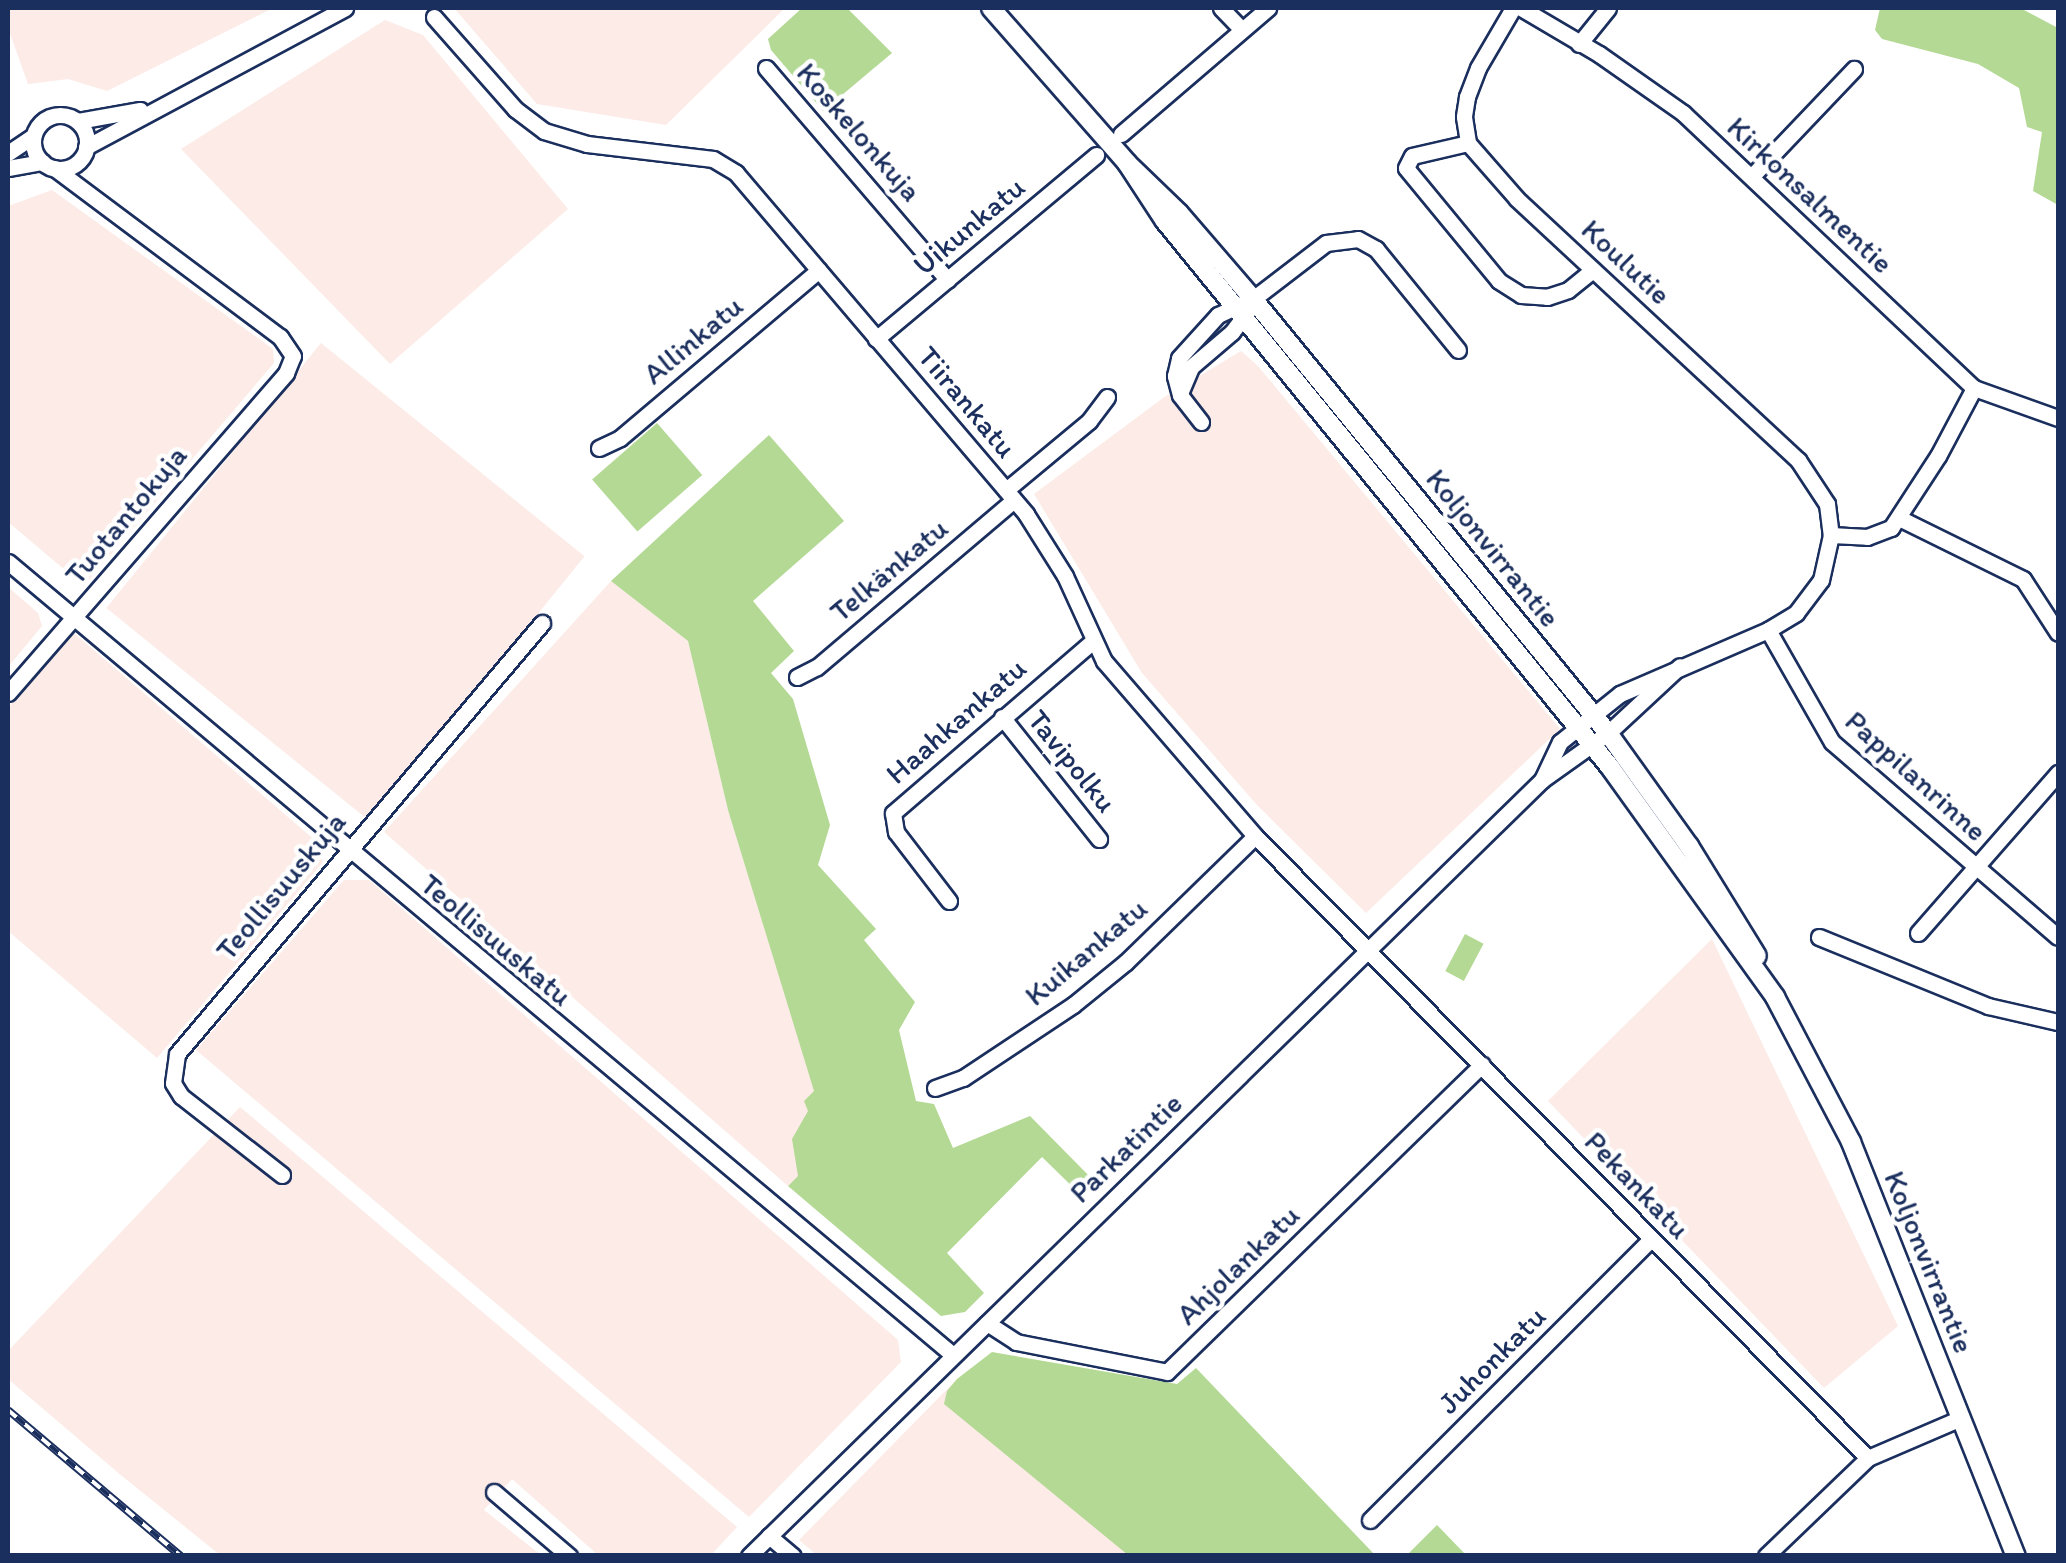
<!DOCTYPE html>
<meta charset="utf-8">
<style>
body{margin:0}
#map{position:relative;width:2066px;height:1563px;overflow:hidden;background:#fff;font-family:Itim,sans-serif}
div>[style]{position:absolute}
.built>*{inset:0;background:#fcebe6;transform-origin:0 0}
.green>*{inset:0;background:#b4d994;transform-origin:0 0}
.roads{filter:drop-shadow(2px 0 #1b2f5e) drop-shadow(-2px 0 #1b2f5e) drop-shadow(0 2px #1b2f5e) drop-shadow(0 -2px #1b2f5e)}
.minor>*{height:15px;margin:-7.5px;padding:0 7.5px;transform-origin:7.5px;border-radius:7.5px;background:#fff}
.minor>.ring{margin:-7.5px;padding:0;box-sizing:content-box;background:none;border:15px solid #fff;border-radius:50%}
.major>*{height:18px;margin:-9px;padding:0 9px;transform-origin:9px;border-radius:9px;background:#fff}
.rail>*{height:8px;margin-top:-4px;transform-origin:0;background:repeating-linear-gradient(90deg,#fff 0 11px,#1b2f5e 0 22px);box-sizing:border-box;border-block:2px solid #1b2f5e}
span{translate:-50% -50%;white-space:nowrap;text-align:center;line-height:1.15;-webkit-text-stroke:9px #fff;paint-order:stroke}
.street-label{font-size:30px;color:#1b2f5e}
.frame{position:absolute;inset:0;border:10px solid #1b2f5e;pointer-events:none}
</style>
<div id="map">
<div class="built">
<i style="clip-path:polygon(8px 8px,273px 8px,107px 91px,68px 79px,28px 84px,8px 28px)"></i>
<i style="clip-path:polygon(454px 8px,785px 8px,666px 125px,537px 104px)"></i>
<i style="clip-path:polygon(385px 20px,423px 35px,568px 209px,390px 364px,181px 149px)"></i>
<i style="clip-path:polygon(52px 190px,273px 349px,274px 363px,84px 586px,8px 522px,8px 206px)"></i>
<i style="left:321px;top:343px;width:339px;height:341px;rotate:39deg"></i>
<i style="clip-path:polygon(1241px 351px,1258px 366px,1560px 729px,1366px 913px,1257px 805px,1142px 673px,1034px 494px,1163px 398px)"></i>
<i style="clip-path:polygon(611px 581px,688px 641px,728px 810px,831px 1144px,788px 1186px,384px 832px)"></i>
<i style="clip-path:polygon(8px 587px,38px 613px,42px 626px,8px 667px)"></i>
<i style="clip-path:polygon(74px 633px,317px 842px,323px 862px,157px 1058px,8px 931px,8px 708px)"></i>
<i style="clip-path:polygon(344px 880px,369px 880px,898px 1340px,901px 1362px,749px 1517px,196px 1050px)"></i>
<i style="clip-path:polygon(1712px 939px,1898px 1326px,1824px 1388px,1548px 1101px)"></i>
<i style="clip-path:polygon(240px 1107px,737px 1527px,711px 1555px,598px 1555px,512px 1479px,484px 1510px,541px 1555px,220px 1555px,122px 1476px,8px 1379px,8px 1351px)"></i>
<i style="clip-path:polygon(957px 1379px,1175px 1555px,818px 1556px,799px 1540px)"></i>
</div>
<div class="green">
<i style="clip-path:polygon(802px 8px,847px 8px,892px 53px,823px 111px,771px 50px,768px 39px)"></i>
<i style="clip-path:polygon(1880px 8px,2020px 8px,2058px 28px,2058px 205px,2033px 191px,2042px 132px,2027px 127px,2019px 88px,1978px 64px,1882px 39px,1875px 30px)"></i>
<i style="left:657px;top:423px;width:69px;height:86px;rotate:49deg"></i>
<i style="clip-path:polygon(769px 435px,844px 521px,753px 601px,794px 651px,771px 673px,793px 699px,830px 825px,818px 865px,876px 929px,864px 940px,915px 1002px,899px 1030px,916px 1101px,934px 1104px,953px 1148px,1030px 1116px,1098px 1185px,1083px 1197px,1042px 1157px,947px 1253px,984px 1293px,965px 1312px,941px 1316px,788px 1186px,798px 1176px,792px 1139px,808px 1111px,804px 1101px,814px 1091px,728px 810px,688px 641px,611px 581px)"></i>
<i style="left:1465px;top:934px;width:21px;height:42px;rotate:28deg"></i>
<i style="clip-path:polygon(992px 1352px,1177px 1384px,1196px 1368px,1375px 1555px,1128px 1555px,944px 1404px,947px 1391px,957px 1379px)"></i>
<i style="clip-path:polygon(1437px 1525px,1466px 1555px,1407px 1555px)"></i>
</div>
<div class="roads">
<div class="minor">
<i style="left:1221px;top:8px;width:29px;rotate:46deg"></i>
<i style="left:1513px;top:8px;width:69px;rotate:120.3deg"></i>
<i style="left:1478px;top:68px;width:31px;rotate:111deg"></i>
<i style="left:1467px;top:97px;width:20px;rotate:99deg"></i>
<i style="left:1464px;top:117px;width:26px;rotate:81deg"></i>
<i style="left:1468px;top:143px;width:74px;rotate:48.8deg"></i>
<i style="left:1517px;top:199px;width:384px;rotate:42.9deg"></i>
<i style="left:1798px;top:460px;width:53px;rotate:56.6deg"></i>
<i style="left:1827px;top:504px;width:31px;rotate:83deg"></i>
<i style="left:1521px;top:8px;width:91px;rotate:30.5deg"></i>
<i style="left:1599px;top:54px;width:103px;rotate:35.1deg"></i>
<i style="left:1683px;top:113px;width:400px;rotate:43.4deg"></i>
<i style="left:1974px;top:388px;width:89px;rotate:19.7deg"></i>
<i style="left:434px;top:17px;width:123px;rotate:48.6deg"></i>
<i style="left:515px;top:109px;width:36px;rotate:37deg"></i>
<i style="left:544px;top:131px;width:45px;rotate:16.8deg"></i>
<i style="left:587px;top:144px;width:127px;rotate:6.8deg"></i>
<i style="left:713px;top:159px;width:27px;rotate:31deg"></i>
<i style="left:736px;top:173px;width:448px;rotate:49.6deg"></i>
<i style="left:1026px;top:514px;width:73px;rotate:57.8deg"></i>
<i style="left:1065px;top:576px;width:94px;rotate:65.4deg"></i>
<i style="left:1104px;top:661px;width:231px;rotate:49.2deg"></i>
<i style="left:1255px;top:836px;width:873px;rotate:45.42deg"></i>
<i style="left:1579px;top:44px;width:46px;rotate:-51.1deg"></i>
<i style="left:766px;top:68px;width:279px;rotate:49.4deg"></i>
<i class="ring" style="left:33px;top:115px;width:39px;height:39px"></i>
<i style="left:78px;top:121px;width:63px;rotate:-10.1deg"></i>
<i style="left:1121px;top:134px;width:194px;rotate:-40.6deg"></i>
<i style="left:1468px;top:143px;width:57px;rotate:166.9deg"></i>
<i style="left:1412px;top:156px;width:13px;rotate:117deg"></i>
<i style="left:1406px;top:168px;width:146px;rotate:50.5deg"></i>
<i style="left:1499px;top:281px;width:26px;rotate:32deg"></i>
<i style="left:1521px;top:295px;width:26px;rotate:4deg"></i>
<i style="left:1547px;top:297px;width:22px;rotate:-18deg"></i>
<i style="left:1568px;top:290px;width:32px;rotate:-39deg"></i>
<i style="left:86px;top:147px;width:294px;rotate:-28.2deg"></i>
<i style="left:8px;top:153px;width:30px;rotate:-34deg"></i>
<i style="left:8px;top:168px;width:35px;rotate:-10deg"></i>
<i style="left:1752px;top:176px;width:148px;rotate:-46.4deg"></i>
<i style="left:876px;top:339px;width:287px;rotate:-39.9deg"></i>
<i style="left:1181px;top:391px;width:26px;rotate:-67deg"></i>
<i style="left:1191px;top:367px;width:54px;rotate:-40.5deg"></i>
<i style="left:1232px;top:332px;width:26px;rotate:-53deg"></i>
<i style="left:1201px;top:422px;width:34px;rotate:-128deg"></i>
<i style="left:1180px;top:395px;width:20px;rotate:-105deg"></i>
<i style="left:1175px;top:376px;width:18px;rotate:-77deg"></i>
<i style="left:1179px;top:358px;width:58px;rotate:-47.8deg"></i>
<i style="left:1218px;top:315px;width:38px;rotate:-25deg"></i>
<i style="left:1253px;top:299px;width:92px;rotate:-37.5deg"></i>
<i style="left:1326px;top:243px;width:32px;rotate:-7deg"></i>
<i style="left:1358px;top:239px;width:21px;rotate:29deg"></i>
<i style="left:1376px;top:249px;width:130px;rotate:50.9deg"></i>
<i style="left:599px;top:448px;width:23px;rotate:-25deg"></i>
<i style="left:620px;top:438px;width:260px;rotate:-40.2deg"></i>
<i style="left:1006px;top:490px;width:108px;rotate:-39.7deg"></i>
<i style="left:1089px;top:421px;width:30px;rotate:-53deg"></i>
<i style="left:1899px;top:518px;width:138px;rotate:26.2deg"></i>
<i style="left:2023px;top:579px;width:64px;rotate:57.1deg"></i>
<i style="left:8px;top:562px;width:1234px;rotate:40deg"></i>
<i style="left:1768px;top:630px;width:129px;rotate:60.3deg"></i>
<i style="left:1832px;top:742px;width:298px;rotate:40.8deg"></i>
<i style="left:797px;top:677px;width:22px;rotate:-27deg"></i>
<i style="left:817px;top:667px;width:258px;rotate:-40.3deg"></i>
<i style="left:8px;top:693px;width:424px;rotate:-49deg"></i>
<i style="left:286px;top:373px;width:18px;rotate:-68deg"></i>
<i style="left:293px;top:356px;width:23px;rotate:-124deg"></i>
<i style="left:280px;top:337px;width:282px;rotate:-143.2deg"></i>
<i style="left:1002px;top:717px;width:156px;rotate:51.5deg"></i>
<i style="left:1542px;top:780px;width:42px;rotate:-64.7deg"></i>
<i style="left:1560px;top:742px;width:77px;rotate:-38.7deg"></i>
<i style="left:1620px;top:694px;width:161px;rotate:-23.4deg"></i>
<i style="left:1768px;top:630px;width:33px;rotate:-31deg"></i>
<i style="left:1796px;top:613px;width:41px;rotate:-52.9deg"></i>
<i style="left:1821px;top:580px;width:46px;rotate:-77.5deg"></i>
<i style="left:1831px;top:535px;width:36px;rotate:3deg"></i>
<i style="left:1867px;top:537px;width:26px;rotate:-21deg"></i>
<i style="left:1891px;top:528px;width:86px;rotate:-56.9deg"></i>
<i style="left:1938px;top:456px;width:77px;rotate:-62.1deg"></i>
<i style="left:949px;top:901px;width:87px;rotate:-127.5deg"></i>
<i style="left:896px;top:832px;width:19px;rotate:-99deg"></i>
<i style="left:893px;top:813px;width:262px;rotate:-40.7deg"></i>
<i style="left:1918px;top:933px;width:213px;rotate:-48.8deg"></i>
<i style="left:1819px;top:937px;width:183px;rotate:22.2deg"></i>
<i style="left:1988px;top:1006px;width:72px;rotate:12.9deg"></i>
<i style="left:935px;top:1088px;width:30px;rotate:-20deg"></i>
<i style="left:963px;top:1078px;width:132px;rotate:-33.6deg"></i>
<i style="left:1073px;top:1005px;width:68px;rotate:-39.1deg"></i>
<i style="left:1126px;top:962px;width:180px;rotate:-44.3deg"></i>
<i style="left:282px;top:1175px;width:128px;rotate:-142deg"></i>
<i style="left:181px;top:1096px;width:15px;rotate:-122deg"></i>
<i style="left:173px;top:1083px;width:29px;rotate:-82deg"></i>
<i style="left:177px;top:1054px;width:565px;rotate:-49.74deg"></i>
<i style="left:987px;top:1323px;width:35px;rotate:33deg"></i>
<i style="left:1016px;top:1342px;width:154px;rotate:11.2deg"></i>
<i style="left:1167px;top:1372px;width:440px;rotate:-44.3deg"></i>
<i style="left:494px;top:1492px;width:99px;rotate:40.5deg"></i>
<i style="left:1370px;top:1520px;width:397px;rotate:-45deg"></i>
<i style="left:769px;top:1536px;width:31px;rotate:40deg"></i>
<i style="left:749px;top:1556px;width:1110px;rotate:-44.38deg"></i>
<i style="left:1542px;top:780px;width:81px;rotate:-35.5deg"></i>
<i style="left:1608px;top:733px;width:98px;rotate:-42.9deg"></i>
<i style="left:1766px;top:1556px;width:141px;rotate:-43.9deg"></i>
<i style="left:1868px;top:1458px;width:101px;rotate:-23.3deg"></i>
</div>
<div class="major">
<i style="left:991px;top:8px;width:206px;rotate:48.7deg"></i>
<i style="left:1127px;top:163px;width:72px;rotate:43.9deg"></i>
<i style="left:1179px;top:213px;width:113px;rotate:49.3deg"></i>
<i style="left:1253px;top:299px;width:561px;rotate:50.72deg"></i>
<i style="left:1608px;top:733px;width:139px;rotate:54.4deg"></i>
<i style="left:1689px;top:846px;width:129px;rotate:58.3deg"></i>
<i style="left:1127px;top:163px;width:69px;rotate:56.8deg"></i>
<i style="left:1165px;top:221px;width:704px;rotate:50.82deg"></i>
<i style="left:1610px;top:767px;width:283px;rotate:54.3deg"></i>
<i style="left:1775px;top:997px;width:164px;rotate:62.3deg"></i>
<i style="left:1851px;top:1142px;width:446px;rotate:68.3deg"></i>
</div>
</div>
<div class="rail">
<i style="left:8px;top:1410px;width:226px;rotate:40.2deg"></i>
</div>
<div class="street-label">
<span style="left:859px;top:132px;rotate:49deg">Koskelonkuja</span>
<span style="left:1810px;top:195px;rotate:43deg">Kirkonsalmentie</span>
<span style="left:969px;top:226px;rotate:-40deg">Uikunkatu</span>
<span style="left:1626px;top:262px;rotate:43deg">Koulutie</span>
<span style="left:693px;top:340px;rotate:-40deg">Allinkatu</span>
<span style="left:967px;top:402px;rotate:50deg">Tiirankatu</span>
<span style="left:126px;top:515px;rotate:-50deg">Tuotantokuja</span>
<span style="left:1493px;top:548px;rotate:51deg">Koljonvirrantie</span>
<span style="left:889px;top:570px;rotate:-40deg">Telkänkatu</span>
<span style="left:956px;top:721px;rotate:-41deg">Haahkankatu</span>
<span style="left:1072px;top:761px;rotate:51deg">Tavipolku</span>
<span style="left:1916px;top:776px;rotate:42deg">Pappilanrinne</span>
<span style="left:281px;top:886px;rotate:-50deg">Teollisuuskuja</span>
<span style="left:496px;top:940px;rotate:40deg">Teollisuuskatu</span>
<span style="left:1086px;top:952px;rotate:-40deg">Kuikankatu</span>
<span style="left:1126px;top:1148px;rotate:-44deg">Parkatintie</span>
<span style="left:1637px;top:1185px;rotate:46deg">Pekankatu</span>
<span style="left:1929px;top:1262px;rotate:68deg">Koljonvirrantie</span>
<span style="left:1238px;top:1265px;rotate:-44deg">Ahjolankatu</span>
<span style="left:1492px;top:1360px;rotate:-45deg">Juhonkatu</span>
</div>
<div class="frame"></div>
</div>
